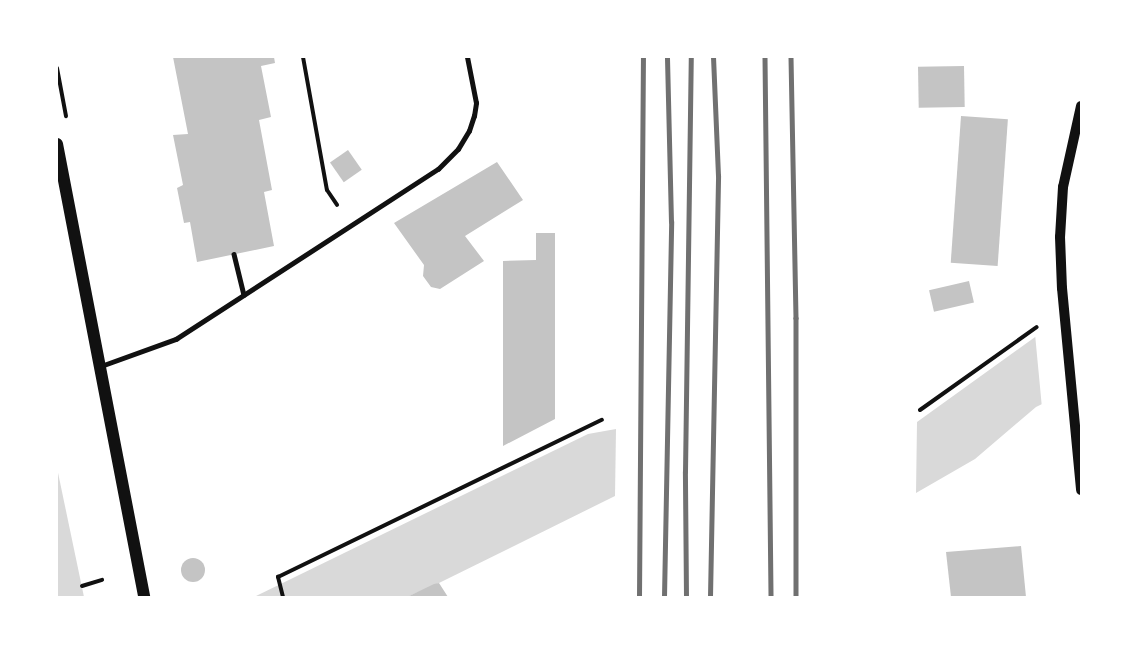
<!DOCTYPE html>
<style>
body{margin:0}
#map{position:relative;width:1138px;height:654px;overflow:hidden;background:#fff;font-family:Ubuntu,sans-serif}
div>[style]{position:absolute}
.water>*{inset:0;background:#d9d9d9}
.pier>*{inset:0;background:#fff}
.building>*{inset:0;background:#c4c4c4;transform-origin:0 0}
.round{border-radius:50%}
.path>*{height:4px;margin:-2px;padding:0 2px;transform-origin:2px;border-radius:2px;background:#111}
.service>*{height:4.5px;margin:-2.25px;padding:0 2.25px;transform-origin:2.25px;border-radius:2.25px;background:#111}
.tertiary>*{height:10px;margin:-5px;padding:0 5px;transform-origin:5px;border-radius:5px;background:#111}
.secondary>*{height:12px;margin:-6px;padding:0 6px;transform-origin:6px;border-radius:6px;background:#111}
.rail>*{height:4.5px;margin:-2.25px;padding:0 2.25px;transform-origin:2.25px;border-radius:2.25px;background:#707070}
span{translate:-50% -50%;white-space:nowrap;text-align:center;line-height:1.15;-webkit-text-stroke:4.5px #fff;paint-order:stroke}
.frame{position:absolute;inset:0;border:58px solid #fff;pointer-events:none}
</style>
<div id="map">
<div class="water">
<i style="clip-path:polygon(1081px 304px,1081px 385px,1036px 407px,975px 459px,916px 493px,917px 422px)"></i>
<i style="clip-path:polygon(616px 429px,615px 496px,439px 583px,407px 597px,254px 597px,588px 434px)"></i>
<i style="clip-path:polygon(57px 468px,61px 487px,84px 597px,57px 597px)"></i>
</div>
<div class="pier">
<i style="clip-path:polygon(1081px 301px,1081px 388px,1042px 408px,1035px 334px)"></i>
</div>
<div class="building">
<i style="clip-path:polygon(173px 57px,274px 57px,275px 63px,261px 66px,271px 117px,259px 120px,272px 190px,264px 192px,274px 246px,197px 262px,190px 222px,184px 223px,177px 188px,183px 185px,173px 135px,188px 134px)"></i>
<i style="left:964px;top:66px;width:41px;height:46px;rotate:89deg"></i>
<i style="left:961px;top:116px;width:47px;height:147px;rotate:4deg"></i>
<i style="left:348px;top:150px;width:24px;height:22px;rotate:55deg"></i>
<i style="clip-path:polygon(497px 162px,523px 200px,465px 236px,484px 261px,440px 289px,431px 287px,423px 276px,424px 265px,394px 223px)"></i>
<i style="clip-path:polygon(536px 233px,555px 233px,555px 419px,503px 446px,503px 261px,536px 260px)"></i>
<i style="left:969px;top:281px;width:22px;height:41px;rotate:77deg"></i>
<i style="clip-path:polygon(1021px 546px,1026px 597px,951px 597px,946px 552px)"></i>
<i class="round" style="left:181px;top:558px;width:24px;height:24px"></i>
<i style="clip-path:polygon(439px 583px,448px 597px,407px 597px,434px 584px)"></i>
</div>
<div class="path">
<i style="left:303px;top:57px;width:135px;rotate:79.8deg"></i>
<i style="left:327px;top:190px;width:18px;rotate:56deg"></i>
<i style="left:57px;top:68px;width:49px;rotate:79.4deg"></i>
<i style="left:920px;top:410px;width:143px;rotate:-35.4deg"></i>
<i style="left:82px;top:586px;width:21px;rotate:-17deg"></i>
<i style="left:283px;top:597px;width:21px;rotate:-104deg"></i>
<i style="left:278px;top:577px;width:360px;rotate:-25.9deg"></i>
</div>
<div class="service">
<i style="left:234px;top:254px;width:42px;rotate:76.3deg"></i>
<i style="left:101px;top:366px;width:80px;rotate:-19.8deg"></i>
<i style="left:176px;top:339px;width:312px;rotate:-33deg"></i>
<i style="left:438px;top:169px;width:28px;rotate:-45deg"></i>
<i style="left:458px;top:149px;width:21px;rotate:-59deg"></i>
<i style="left:469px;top:131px;width:16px;rotate:-72deg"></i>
<i style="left:474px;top:116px;width:13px;rotate:-81deg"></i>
<i style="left:476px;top:103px;width:47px;rotate:-101.1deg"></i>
</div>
<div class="tertiary">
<i style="left:1081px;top:106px;width:83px;rotate:102.5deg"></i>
<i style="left:1063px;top:187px;width:50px;rotate:93.4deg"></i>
<i style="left:1060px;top:237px;width:51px;rotate:87.8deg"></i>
<i style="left:1062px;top:288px;width:203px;rotate:84.6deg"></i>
</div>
<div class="secondary">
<i style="left:57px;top:144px;width:461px;rotate:79.1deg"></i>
</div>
<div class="rail">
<i style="left:765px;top:57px;width:540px;rotate:89.36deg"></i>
<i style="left:791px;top:57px;width:261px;rotate:88.9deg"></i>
<i style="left:796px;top:318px;width:279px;rotate:90deg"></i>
<i style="left:639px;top:597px;width:540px;rotate:-89.58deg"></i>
<i style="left:664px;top:597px;width:375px;rotate:-88.9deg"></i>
<i style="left:671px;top:222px;width:165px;rotate:-91.4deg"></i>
<i style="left:686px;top:597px;width:125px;rotate:-90.5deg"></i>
<i style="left:685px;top:472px;width:415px;rotate:-89.2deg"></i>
<i style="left:710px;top:597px;width:421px;rotate:-88.9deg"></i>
<i style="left:718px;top:176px;width:119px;rotate:-92.4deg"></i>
</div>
<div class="frame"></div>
</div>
